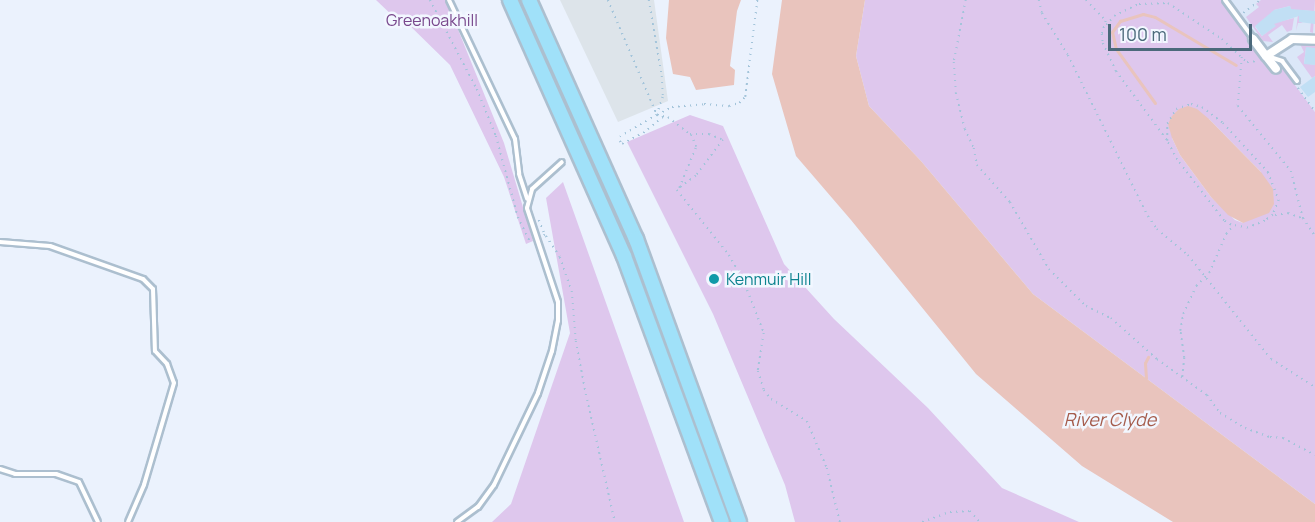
<!DOCTYPE html>
<style>
body{margin:0}
#map{position:relative;width:1315px;height:522px;overflow:hidden;background:#ebf2fd;font-family:Manrope,sans-serif}
div>[style]{position:absolute}
.residential>*{inset:0;background:#dbe7f8}
.industrial>*{inset:0;background:#dde4ea}
.green>*{inset:0;background:#dec7ed}
.water>*{inset:0;background:#e9c4bd}
.stream>*{height:3px;margin:-1.5px;padding:0 1.5px;transform-origin:1.5px;border-radius:1.5px;background:#e9c4bd}
.building>*{inset:0;background:#c1dff4}
.path>*{height:1.5px;margin-top:-0.75px;transform-origin:0;background:repeating-linear-gradient(90deg,#a3c4da 0 1.5px,transparent 0 6px)}
.roads{filter:drop-shadow(2px 0 #acbfcf) drop-shadow(-2px 0 #acbfcf) drop-shadow(0 2px #acbfcf) drop-shadow(0 -2px #acbfcf)}
.service>*{height:4px;margin:-2px;padding:0 2px;transform-origin:2px;border-radius:2px;background:#fff}
.minor>*{height:8px;margin:-4px;padding:0 4px;transform-origin:4px;border-radius:4px;background:#fff}
.motorway>*{height:14px;margin:-7px;padding:0 7px;transform-origin:7px;border-radius:7px;background:#a0e1f9}
.dots>*{width:16px;height:16px;translate:-50% -50%;box-sizing:border-box;border:3px solid #f2f7ff;border-radius:50%}
span{translate:-50% -50%;white-space:nowrap;text-align:center;line-height:1.15;-webkit-text-stroke:5px #f2f7ff;paint-order:stroke}
.park-label{font-size:16px;color:#79488d}
.culture-label{font-size:16px;color:#0d838f}
.left{translate:0 -50%;text-align:left}
.water-label{font-size:18px;color:#a55c4c;font-style:italic}
.scale{position:absolute;left:1108px;top:24px;width:144px;height:27px;box-sizing:border-box;border:3px solid #4b697b;border-top:0;padding-left:8px;font-size:18px;line-height:21px;white-space:nowrap;color:#4b697b;-webkit-text-stroke:4px #f2f7ff;paint-order:stroke}
</style>
<div id="map">
<div class="residential">
<i style="clip-path:polygon(1221px 0,1315px 0,1315px 112px,1283px 69px,1273px 76px,1249px 43px,1252px 40px)"></i>
</div>
<div class="industrial">
<i style="clip-path:polygon(560px 0,654px 0,668px 101px,618px 122px)"></i>
</div>
<div class="green">
<i style="clip-path:polygon(376px 0,446px 0,504px 143px,533px 241px,526px 244px,504px 177px,450px 65px,401px 17px,396px 19px)"></i>
<i style="clip-path:polygon(evenodd,865px 0,1221px 0,1252px 40px,1249px 43px,1273px 75px,1283px 69px,1315px 112px,1315px 504px,1033px 294px,921px 161px,869px 106px,856px 56px,865px 0,1209px 119px,1261px 172px,1243px 223px,1235px 220px,1211px 197px,1180px 155px,1172px 138px,1209px 119px)"></i>
<i style="clip-path:polygon(evenodd,1261px 0,1315px 0,1313px 33px,1310px 32px,1312px 11px,1300px 10px,1299px 21px,1303px 23px,1298px 23px,1296px 31px,1298px 14px,1292px 14px,1290px 6px,1274px 10px,1278px 22px,1294px 18px,1292px 30px,1287px 32px,1282px 25px,1268px 35px,1273px 42px,1263px 41px,1246px 17px,1259px 7px,1256px 4px,1261px 0,1268px 17px,1275px 26px,1262px 36px,1255px 27px,1268px 17px)"></i>
<i style="clip-path:polygon(1299px 42px,1315px 44px,1315px 48px,1306px 48px,1304px 63px,1315px 65px,1315px 76px,1312px 78px,1297px 57px,1304px 52px)"></i>
<i style="clip-path:polygon(690px 115px,723px 126px,784px 264px,834px 319px,928px 408px,1002px 488px,1079px 522px,795px 522px,785px 485px,713px 314px,627px 142px)"></i>
<i style="clip-path:polygon(563px 182px,684px 522px,492px 522px,511px 504px,570px 333px,546px 198px)"></i>
</div>
<div class="water">
<i style="clip-path:polygon(669px 0,741px 0,737px 11px,730px 66px,735px 70px,734px 85px,696px 90px,690px 77px,673px 74px,666px 38px)"></i>
<i style="clip-path:polygon(782px 0,865px 0,856px 56px,869px 106px,921px 161px,1033px 294px,1315px 504px,1315px 522px,1173px 522px,1082px 466px,976px 374px,851px 220px,796px 156px,772px 74px)"></i>
<i style="clip-path:polygon(1188px 106px,1197px 109px,1209px 119px,1261px 172px,1273px 189px,1274px 204px,1269px 213px,1243px 223px,1228px 215px,1211px 197px,1180px 155px,1172px 138px,1168px 124px,1172px 116px,1179px 109px)"></i>
</div>
<div class="stream">
<i style="left:1155px;top:103px;width:67px;rotate:-125.8deg"></i>
<i style="left:1116px;top:49px;width:17px;rotate:-103deg"></i>
<i style="left:1112px;top:32px;width:14px;rotate:-54deg"></i>
<i style="left:1120px;top:21px;width:24px;rotate:-17deg"></i>
<i style="left:1143px;top:14px;width:12px;rotate:14deg"></i>
<i style="left:1155px;top:17px;width:94px;rotate:30.7deg"></i>
<i style="left:1146px;top:378px;width:15px;rotate:-94deg"></i>
<i style="left:1145px;top:363px;width:7px;rotate:-63deg"></i>
</div>
<div class="building">
<i style="clip-path:polygon(1290px 6px,1291px 9px,1315px 11px,1315px 24px,1299px 22px,1299px 16px,1274px 24px,1276px 26px,1262px 36px,1255px 26px,1274px 10px)"></i>
<i style="clip-path:polygon(1306px 47px,1315px 48px,1315px 65px,1304px 64px)"></i>
<i style="clip-path:polygon(1315px 76px,1315px 92px,1308px 97px,1300px 87px)"></i>
</div>
<div class="path">
<i style="left:430px;top:0;width:101px;rotate:62.2deg"></i>
<i style="left:477px;top:89px;width:51px;rotate:68deg"></i>
<i style="left:496px;top:136px;width:84px;rotate:74.8deg"></i>
<i style="left:518px;top:217px;width:28px;rotate:64deg"></i>
<i style="left:608px;top:0;width:125px;rotate:66.9deg"></i>
<i style="left:657px;top:115px;width:43px;rotate:149.3deg"></i>
<i style="left:649px;top:0;width:77px;rotate:80.3deg"></i>
<i style="left:662px;top:76px;width:21px;rotate:87deg"></i>
<i style="left:663px;top:97px;width:18px;rotate:109deg"></i>
<i style="left:966px;top:0;width:63px;rotate:101deg"></i>
<i style="left:954px;top:62px;width:31px;rotate:86deg"></i>
<i style="left:956px;top:93px;width:37px;rotate:76deg"></i>
<i style="left:965px;top:129px;width:21px;rotate:65deg"></i>
<i style="left:974px;top:148px;width:17px;rotate:80deg"></i>
<i style="left:977px;top:165px;width:50px;rotate:48.3deg"></i>
<i style="left:1010px;top:202px;width:78px;rotate:59.8deg"></i>
<i style="left:1049px;top:269px;width:52px;rotate:45deg"></i>
<i style="left:1086px;top:306px;width:28px;rotate:26deg"></i>
<i style="left:1111px;top:318px;width:62px;rotate:41.7deg"></i>
<i style="left:1157px;top:359px;width:62px;rotate:35.8deg"></i>
<i style="left:1207px;top:395px;width:22px;rotate:54deg"></i>
<i style="left:1220px;top:413px;width:29px;rotate:31deg"></i>
<i style="left:1245px;top:428px;width:27px;rotate:20deg"></i>
<i style="left:1270px;top:437px;width:13px;rotate:4deg"></i>
<i style="left:1283px;top:438px;width:36px;rotate:28deg"></i>
<i style="left:1039px;top:0;width:13px;rotate:77deg"></i>
<i style="left:1042px;top:13px;width:49px;rotate:58.2deg"></i>
<i style="left:1068px;top:55px;width:180px;rotate:63.6deg"></i>
<i style="left:1148px;top:216px;width:16px;rotate:55deg"></i>
<i style="left:1157px;top:229px;width:40px;rotate:40deg"></i>
<i style="left:1188px;top:255px;width:133px;rotate:51.4deg"></i>
<i style="left:1271px;top:359px;width:52px;rotate:32.5deg"></i>
<i style="left:1086px;top:0;width:29px;rotate:46deg"></i>
<i style="left:1106px;top:21px;width:14px;rotate:107deg"></i>
<i style="left:1102px;top:34px;width:9px;rotate:84deg"></i>
<i style="left:1103px;top:43px;width:31px;rotate:65deg"></i>
<i style="left:1116px;top:71px;width:86px;rotate:53.5deg"></i>
<i style="left:1243px;top:13px;width:21px;rotate:-37deg"></i>
<i style="left:1106px;top:25px;width:12px;rotate:-48deg"></i>
<i style="left:1114px;top:16px;width:28px;rotate:-26deg"></i>
<i style="left:1139px;top:4px;width:29px;rotate:-2deg"></i>
<i style="left:1168px;top:3px;width:65px;rotate:33.7deg"></i>
<i style="left:1222px;top:39px;width:34px;rotate:43deg"></i>
<i style="left:1247px;top:62px;width:11px;rotate:-5deg"></i>
<i style="left:1242px;top:57px;width:49px;rotate:94.7deg"></i>
<i style="left:1238px;top:106px;width:84px;rotate:50.8deg"></i>
<i style="left:1291px;top:171px;width:49px;rotate:75.7deg"></i>
<i style="left:1303px;top:218px;width:22px;rotate:56deg"></i>
<i style="left:1298px;top:88px;width:29px;rotate:54deg"></i>
<i style="left:1191px;top:104px;width:11px;rotate:15deg"></i>
<i style="left:1202px;top:107px;width:26px;rotate:37deg"></i>
<i style="left:1223px;top:123px;width:67px;rotate:47.4deg"></i>
<i style="left:1268px;top:172px;width:30px;rotate:69deg"></i>
<i style="left:1279px;top:200px;width:16px;rotate:112deg"></i>
<i style="left:1273px;top:215px;width:10px;rotate:143deg"></i>
<i style="left:1265px;top:221px;width:18px;rotate:158deg"></i>
<i style="left:1248px;top:228px;width:17px;rotate:-170deg"></i>
<i style="left:1231px;top:225px;width:8px;rotate:-150deg"></i>
<i style="left:1224px;top:221px;width:77px;rotate:-127.6deg"></i>
<i style="left:1177px;top:160px;width:21px;rotate:-118deg"></i>
<i style="left:1167px;top:141px;width:17px;rotate:-90deg"></i>
<i style="left:1167px;top:124px;width:17px;rotate:-59deg"></i>
<i style="left:1176px;top:109px;width:16px;rotate:-18deg"></i>
<i style="left:657px;top:115px;width:11px;rotate:10deg"></i>
<i style="left:668px;top:117px;width:28px;rotate:38deg"></i>
<i style="left:690px;top:134px;width:19px"></i>
<i style="left:709px;top:134px;width:15px;rotate:23deg"></i>
<i style="left:723px;top:140px;width:45px;rotate:126.9deg"></i>
<i style="left:696px;top:176px;width:24px;rotate:144deg"></i>
<i style="left:677px;top:190px;width:83px;rotate:51.3deg"></i>
<i style="left:729px;top:255px;width:28px;rotate:60deg"></i>
<i style="left:743px;top:279px;width:58px;rotate:68.7deg"></i>
<i style="left:764px;top:333px;width:38px;rotate:99deg"></i>
<i style="left:758px;top:371px;width:20px;rotate:72deg"></i>
<i style="left:764px;top:390px;width:11px;rotate:52deg"></i>
<i style="left:771px;top:399px;width:42px;rotate:31.4deg"></i>
<i style="left:807px;top:421px;width:51px;rotate:66.9deg"></i>
<i style="left:827px;top:468px;width:56px;rotate:76.5deg"></i>
<i style="left:657px;top:115px;width:17px;rotate:-28deg"></i>
<i style="left:672px;top:107px;width:32px;rotate:-5deg"></i>
<i style="left:704px;top:104px;width:25px;rotate:5deg"></i>
<i style="left:729px;top:106px;width:10px;rotate:-17deg"></i>
<i style="left:739px;top:103px;width:8px;rotate:-45deg"></i>
<i style="left:745px;top:97px;width:98px;rotate:-82.9deg"></i>
<i style="left:620px;top:141px;width:4px;rotate:56deg"></i>
<i style="left:622px;top:144px;width:24px;rotate:-28deg"></i>
<i style="left:643px;top:133px;width:26px;rotate:-39deg"></i>
<i style="left:679px;top:188px;width:44px;rotate:-67.5deg"></i>
<i style="left:696px;top:147px;width:13px;rotate:-113deg"></i>
<i style="left:1275px;top:215px;width:13px;rotate:-9deg"></i>
<i style="left:1288px;top:213px;width:15px;rotate:20deg"></i>
<i style="left:539px;top:220px;width:16px;rotate:68deg"></i>
<i style="left:545px;top:235px;width:4px;rotate:146deg"></i>
<i style="left:546px;top:236px;width:25px;rotate:56deg"></i>
<i style="left:560px;top:257px;width:36px;rotate:71deg"></i>
<i style="left:572px;top:291px;width:50px;rotate:85.4deg"></i>
<i style="left:576px;top:341px;width:54px;rotate:79.3deg"></i>
<i style="left:586px;top:394px;width:131px;rotate:77.2deg"></i>
<i style="left:1182px;top:377px;width:19px;rotate:-84deg"></i>
<i style="left:1184px;top:358px;width:27px;rotate:-98deg"></i>
<i style="left:1180px;top:331px;width:17px;rotate:-80deg"></i>
<i style="left:1183px;top:314px;width:31px;rotate:-65deg"></i>
<i style="left:1196px;top:286px;width:18px;rotate:-45deg"></i>
<i style="left:1209px;top:273px;width:43px;rotate:-66.4deg"></i>
<i style="left:1226px;top:234px;width:11px;rotate:-49deg"></i>
<i style="left:922px;top:522px;width:30px;rotate:-20deg"></i>
<i style="left:950px;top:512px;width:20px;rotate:-3deg"></i>
<i style="left:970px;top:511px;width:15px;rotate:48deg"></i>
</div>
<div class="roads">
<div class="service">
<i style="left:449px;top:0;width:154px;rotate:64.6deg"></i>
<i style="left:515px;top:139px;width:35px;rotate:83deg"></i>
<i style="left:519px;top:174px;width:26px;rotate:72deg"></i>
<i style="left:1225px;top:0;width:47px;rotate:53.6deg"></i>
<i style="left:1270px;top:57px;width:13px;rotate:18deg"></i>
<i style="left:1282px;top:61px;width:25px;rotate:53deg"></i>
<i style="left:0;top:242px;width:50px;rotate:4.6deg"></i>
<i style="left:50px;top:246px;width:99px;rotate:19.5deg"></i>
<i style="left:143px;top:279px;width:14px;rotate:45deg"></i>
<i style="left:153px;top:289px;width:62px;rotate:88.2deg"></i>
<i style="left:155px;top:351px;width:18px;rotate:47deg"></i>
<i style="left:167px;top:364px;width:20px;rotate:70deg"></i>
<i style="left:174px;top:383px;width:106px;rotate:106.4deg"></i>
<i style="left:144px;top:485px;width:40px;rotate:113.4deg"></i>
<i style="left:0;top:469px;width:16px;rotate:18deg"></i>
<i style="left:15px;top:474px;width:41px"></i>
<i style="left:56px;top:474px;width:24px;rotate:19deg"></i>
<i style="left:79px;top:482px;width:44px;rotate:64.6deg"></i>
<i style="left:457px;top:522px;width:26px;rotate:-36deg"></i>
<i style="left:478px;top:507px;width:27px;rotate:-54deg"></i>
<i style="left:494px;top:485px;width:102px;rotate:-64.4deg"></i>
<i style="left:538px;top:393px;width:44px;rotate:-71.6deg"></i>
<i style="left:552px;top:351px;width:31px;rotate:-79deg"></i>
<i style="left:558px;top:321px;width:19px;rotate:-90deg"></i>
<i style="left:558px;top:302px;width:99px;rotate:-108.3deg"></i>
<i style="left:527px;top:208px;width:20px;rotate:-75deg"></i>
<i style="left:532px;top:189px;width:40px;rotate:-42deg"></i>
</div>
<div class="minor">
<i style="left:1253px;top:39px;width:21px;rotate:53deg"></i>
<i style="left:1266px;top:56px;width:31px;rotate:-33deg"></i>
<i style="left:1292px;top:39px;width:23px;rotate:2deg"></i>
<i style="left:1266px;top:56px;width:16px;rotate:52deg"></i>
</div>
<div class="motorway">
<i style="left:510px;top:0;width:280px;rotate:66deg"></i>
<i style="left:624px;top:256px;width:283px;rotate:69.8deg"></i>
<i style="left:529px;top:0;width:262px;rotate:65.9deg"></i>
<i style="left:636px;top:239px;width:301px;rotate:70deg"></i>
</div>
</div>
<div class="dots">
<i style="left:714px;top:279px;background:#0f9aa8"></i>
</div>
<div class="park-label">
<span style="left:432px;top:20px">Greenoakhill</span>
</div>
<div class="culture-label">
<span class="left" style="left:726px;top:279px">Kenmuir Hill</span>
</div>
<div class="water-label">
<span style="left:1110px;top:419px">River Clyde</span>
</div>
<div class="scale">100 m</div>
</div>
